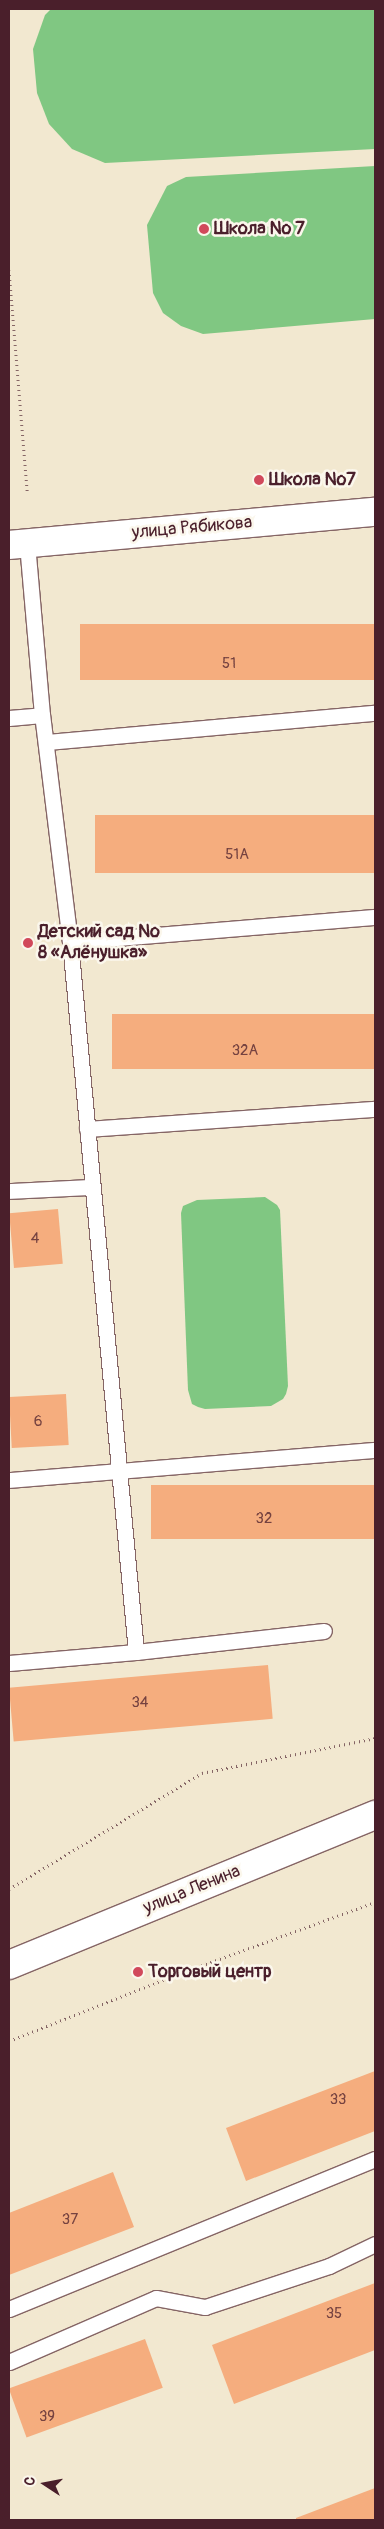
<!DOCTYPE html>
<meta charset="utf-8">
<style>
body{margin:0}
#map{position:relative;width:384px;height:2529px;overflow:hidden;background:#f2e8d0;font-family:Pangolin,sans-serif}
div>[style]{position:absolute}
.green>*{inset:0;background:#80c782}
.building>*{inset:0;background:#f5ad7e;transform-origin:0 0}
.path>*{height:3px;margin-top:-1.5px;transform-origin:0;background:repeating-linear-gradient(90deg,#856565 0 1px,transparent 0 5px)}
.roads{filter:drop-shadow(1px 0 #856565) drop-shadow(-1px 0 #856565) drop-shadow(0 1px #856565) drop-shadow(0 -1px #856565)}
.service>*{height:15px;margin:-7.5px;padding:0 7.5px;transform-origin:7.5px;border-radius:7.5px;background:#fff}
.minor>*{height:28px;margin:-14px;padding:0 14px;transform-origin:14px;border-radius:14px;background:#fff}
.primary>*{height:28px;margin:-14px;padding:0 14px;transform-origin:14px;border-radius:14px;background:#fff}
.dots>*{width:14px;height:14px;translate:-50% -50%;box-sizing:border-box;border:2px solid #fbf7ec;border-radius:50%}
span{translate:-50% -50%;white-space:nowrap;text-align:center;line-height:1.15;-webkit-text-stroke:5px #fbf7ec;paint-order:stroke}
.number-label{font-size:15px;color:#754240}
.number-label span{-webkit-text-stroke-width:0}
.poi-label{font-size:18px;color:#4a1f2b;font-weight:700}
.left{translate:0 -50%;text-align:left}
.street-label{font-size:18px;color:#4a1f2b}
.frame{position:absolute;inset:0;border:10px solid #4a1f2b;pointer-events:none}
.north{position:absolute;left:20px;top:2459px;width:50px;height:50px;-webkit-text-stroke:4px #fbf7ec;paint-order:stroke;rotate:281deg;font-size:14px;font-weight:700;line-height:20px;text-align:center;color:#4a1f2b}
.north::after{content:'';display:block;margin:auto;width:18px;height:22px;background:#4a1f2b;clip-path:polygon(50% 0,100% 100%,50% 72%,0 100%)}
</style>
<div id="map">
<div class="green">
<i style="clip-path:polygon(51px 9px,375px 9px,375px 149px,105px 163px,72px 149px,49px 124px,37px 93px,33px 49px,45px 15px)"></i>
<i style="clip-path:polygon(375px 166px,375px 319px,203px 334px,181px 326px,163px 313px,153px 293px,147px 225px,167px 186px,186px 177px)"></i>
<i style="clip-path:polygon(265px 1197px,277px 1205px,280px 1210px,288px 1386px,286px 1394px,283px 1399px,271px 1406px,205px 1409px,198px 1407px,192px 1404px,188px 1390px,181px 1213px,183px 1206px,197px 1200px)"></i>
</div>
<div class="building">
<i style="left:375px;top:624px;width:56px;height:295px;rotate:90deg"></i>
<i style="left:375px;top:815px;width:58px;height:280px;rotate:90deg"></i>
<i style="left:375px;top:1014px;width:55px;height:263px;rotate:90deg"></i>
<i style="left:58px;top:1209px;width:55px;height:49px;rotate:85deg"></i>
<i style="left:66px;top:1394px;width:51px;height:57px;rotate:87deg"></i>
<i style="left:375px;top:1485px;width:54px;height:224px;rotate:90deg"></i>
<i style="left:268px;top:1665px;width:54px;height:260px;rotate:85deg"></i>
<i style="clip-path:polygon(375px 2071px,375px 2131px,246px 2181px,226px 2128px)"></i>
<i style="clip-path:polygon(113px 2172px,134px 2227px,9px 2275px,9px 2213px)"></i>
<i style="clip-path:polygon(375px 2283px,375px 2350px,234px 2404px,212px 2345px)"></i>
<i style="left:145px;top:2339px;width:52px;height:145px;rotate:70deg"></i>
<i style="clip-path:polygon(375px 2488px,375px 2520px,296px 2520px,296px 2518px)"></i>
</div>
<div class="path">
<i style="left:9px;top:270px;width:222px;rotate:85.3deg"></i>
<i style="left:9px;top:1889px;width:225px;rotate:-31deg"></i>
<i style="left:202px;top:1773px;width:177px;rotate:-11.4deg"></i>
<i style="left:9px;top:2041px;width:176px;rotate:-21.6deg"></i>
<i style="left:173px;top:1976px;width:215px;rotate:-20.1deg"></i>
</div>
<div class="roads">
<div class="service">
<i style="left:9px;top:718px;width:33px;rotate:-5deg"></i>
<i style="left:47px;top:742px;width:329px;rotate:-5.1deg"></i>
<i style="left:70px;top:942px;width:306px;rotate:-4.7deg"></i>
<i style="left:87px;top:1129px;width:289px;rotate:-4deg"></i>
<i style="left:9px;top:1191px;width:83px;rotate:-2.8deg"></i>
<i style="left:9px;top:1480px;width:367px;rotate:-4.7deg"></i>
<i style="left:136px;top:1652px;width:189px;rotate:-6.4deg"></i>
<i style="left:9px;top:1663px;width:127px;rotate:-5deg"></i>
<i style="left:136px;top:1652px;width:713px;rotate:-95.31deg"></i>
<i style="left:70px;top:942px;width:229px;rotate:-97deg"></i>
<i style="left:42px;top:715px;width:173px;rotate:-95deg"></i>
<i style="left:9px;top:2309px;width:396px;rotate:-22.3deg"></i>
<i style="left:9px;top:2362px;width:160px;rotate:-23.5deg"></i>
<i style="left:156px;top:2298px;width:50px;rotate:10.4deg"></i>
<i style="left:205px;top:2307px;width:131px;rotate:-18.3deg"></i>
<i style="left:329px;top:2266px;width:51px;rotate:-25.6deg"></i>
</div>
<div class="minor">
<i style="left:9px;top:545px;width:367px;rotate:-5.2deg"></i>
</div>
<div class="primary">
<i style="left:9px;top:1965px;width:396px;rotate:-22.3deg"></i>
</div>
</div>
<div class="dots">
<i style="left:204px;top:229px;background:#d1495b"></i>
<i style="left:259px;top:480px;background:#d1495b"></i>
<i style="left:28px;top:943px;background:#d1495b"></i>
<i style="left:138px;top:1972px;background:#d1495b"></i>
</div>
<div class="number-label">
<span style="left:229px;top:664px">51</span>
<span style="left:237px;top:855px">51А</span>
<span style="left:245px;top:1051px">32А</span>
<span style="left:35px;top:1239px">4</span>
<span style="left:38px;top:1422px">6</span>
<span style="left:264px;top:1519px">32</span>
<span style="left:140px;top:1703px">34</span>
<span style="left:338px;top:2100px">33</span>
<span style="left:70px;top:2220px">37</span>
<span style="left:334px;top:2314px">35</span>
<span style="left:47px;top:2417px">39</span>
</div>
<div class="poi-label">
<span class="left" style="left:214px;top:229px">Школа № 7</span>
<span class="left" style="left:269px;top:480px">Школа №7</span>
<span class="left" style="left:38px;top:943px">Детский сад №<br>8 «Алёнушка»</span>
<span class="left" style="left:148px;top:1972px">Торговый центр</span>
</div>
<div class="street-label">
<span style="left:192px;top:528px;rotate:-5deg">улица Рябикова</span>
<span style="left:192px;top:1890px;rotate:-22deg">улица Ленина</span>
</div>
<div class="frame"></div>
<div class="north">С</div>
</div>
